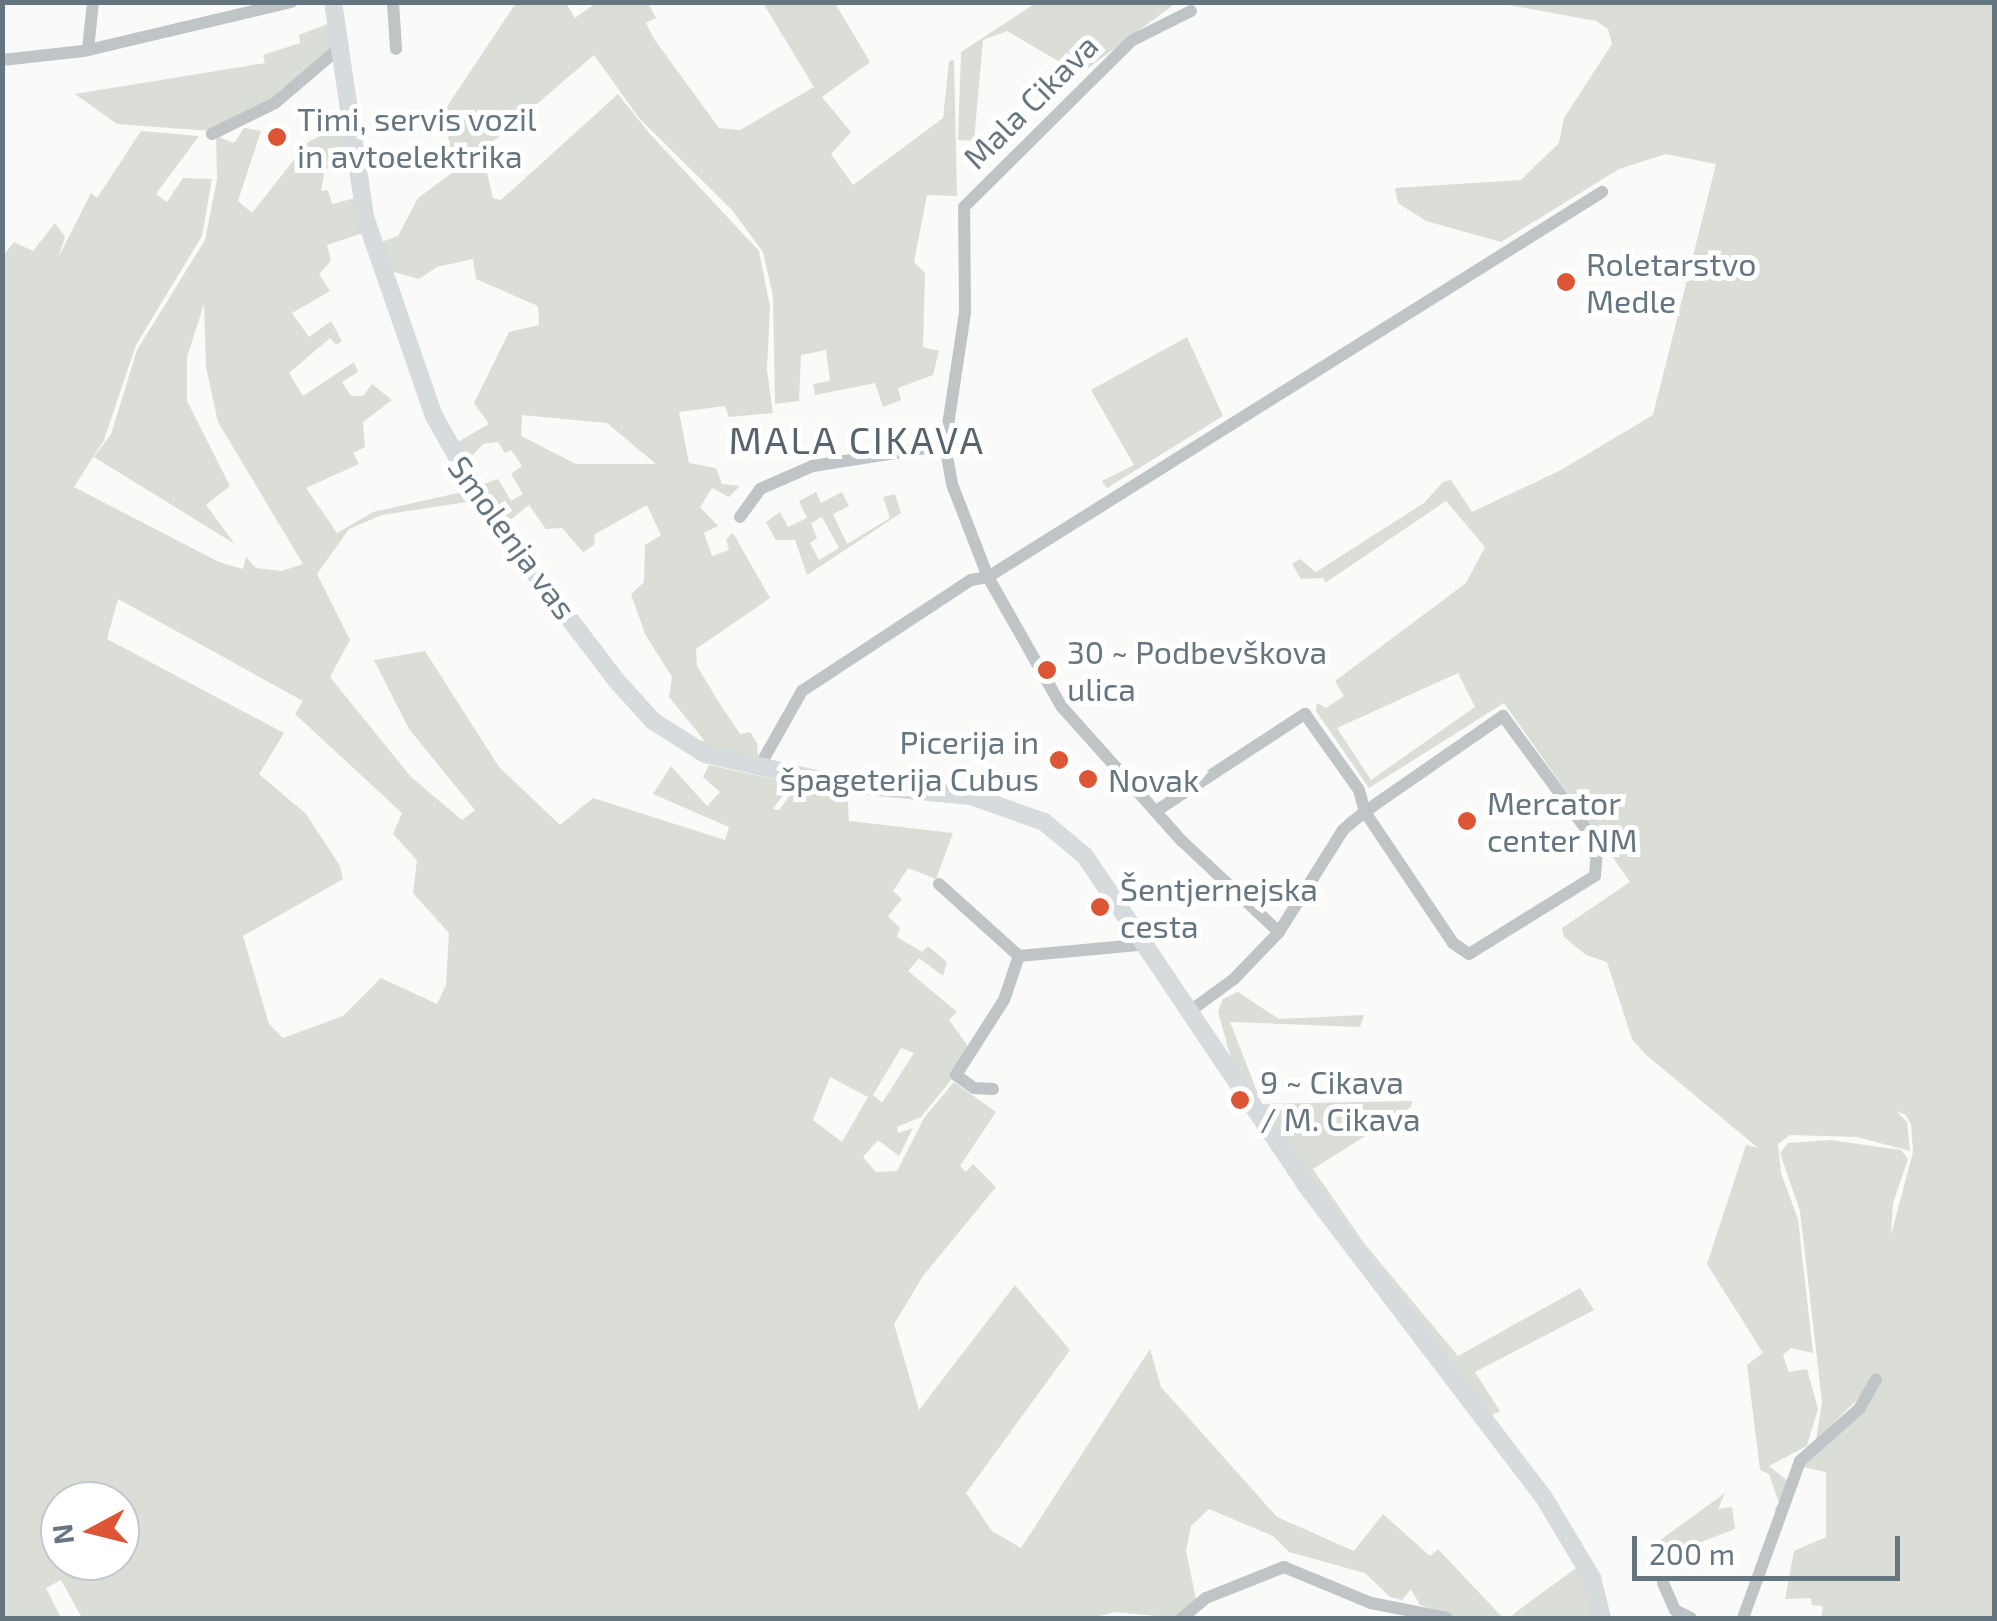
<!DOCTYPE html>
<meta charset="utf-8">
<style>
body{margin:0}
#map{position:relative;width:1997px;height:1621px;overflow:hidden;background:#fafaf8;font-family:"Exo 2",sans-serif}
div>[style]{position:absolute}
.green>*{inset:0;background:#daded7}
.minor>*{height:12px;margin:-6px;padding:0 6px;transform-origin:6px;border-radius:6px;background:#bfc4c7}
.major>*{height:18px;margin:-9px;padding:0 9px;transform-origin:9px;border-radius:9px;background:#d6dbde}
.dots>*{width:28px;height:28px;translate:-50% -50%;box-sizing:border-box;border:5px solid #fff;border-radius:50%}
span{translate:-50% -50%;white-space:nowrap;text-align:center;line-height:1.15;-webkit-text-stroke:10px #fff;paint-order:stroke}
.street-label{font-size:32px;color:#667681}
.poi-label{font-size:32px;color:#667681}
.left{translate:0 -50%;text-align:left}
.right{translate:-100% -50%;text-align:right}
.quarter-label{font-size:38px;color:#58646d;letter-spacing:2.5px}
.frame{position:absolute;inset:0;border:5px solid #667681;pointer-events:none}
.north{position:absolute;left:40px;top:1481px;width:100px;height:100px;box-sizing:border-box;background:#fff;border:2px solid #c2c8cd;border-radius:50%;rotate:263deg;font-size:28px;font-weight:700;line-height:40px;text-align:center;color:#667681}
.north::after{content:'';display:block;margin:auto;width:35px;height:45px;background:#dc5635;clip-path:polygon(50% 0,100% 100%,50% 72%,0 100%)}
.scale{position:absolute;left:1632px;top:1536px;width:268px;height:45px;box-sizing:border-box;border:5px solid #667681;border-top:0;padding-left:12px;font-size:30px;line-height:35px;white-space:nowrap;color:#667681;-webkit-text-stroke:8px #fff;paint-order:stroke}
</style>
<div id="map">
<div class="green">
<i style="clip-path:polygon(evenodd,516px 3px,566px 3px,575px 18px,596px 3px,648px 3px,656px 18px,646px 23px,654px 39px,719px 128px,740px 130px,814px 87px,763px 3px,835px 3px,870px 62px,822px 97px,851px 132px,831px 154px,853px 185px,943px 118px,949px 61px,954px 60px,957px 196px,927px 195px,914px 262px,925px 273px,923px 347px,939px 351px,933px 375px,898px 388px,901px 400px,883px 407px,875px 383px,815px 395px,813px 384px,830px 381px,826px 350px,801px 355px,799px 401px,775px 404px,773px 296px,763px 252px,732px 210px,639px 118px,594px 55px,482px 151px,493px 198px,501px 200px,618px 94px,649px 133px,759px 251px,770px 307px,767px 370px,773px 413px,729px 417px,725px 406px,679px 412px,689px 463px,716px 468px,722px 484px,740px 486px,729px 497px,712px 488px,700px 507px,718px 526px,704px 533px,712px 556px,729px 550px,726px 539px,733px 533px,770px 598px,696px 649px,697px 666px,718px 701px,740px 734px,750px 732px,757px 743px,758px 757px,750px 760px,699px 746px,704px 740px,669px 697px,672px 677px,645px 634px,631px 594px,644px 582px,645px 545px,661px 535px,647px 505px,595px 534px,594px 545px,583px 552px,562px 528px,546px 529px,529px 505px,505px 524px,478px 486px,498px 479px,511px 501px,523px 494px,511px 474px,522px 466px,511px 450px,505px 453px,498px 442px,483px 444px,468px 460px,456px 443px,489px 424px,474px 403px,509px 332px,539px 325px,538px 306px,476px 279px,473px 259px,437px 267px,419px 279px,387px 270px,379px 243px,398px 236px,418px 198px,464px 164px,465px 156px,451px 153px,444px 111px,516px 3px,522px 415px,607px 423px,656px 464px,576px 464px,521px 436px,522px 415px)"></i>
<i style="clip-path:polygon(1036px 3px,1176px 3px,1080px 74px,1007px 31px,983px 40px,974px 141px,958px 140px,961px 52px)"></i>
<i style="clip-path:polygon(evenodd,1498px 3px,1994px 3px,1994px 1618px,1821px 1618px,1823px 1606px,1812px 1605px,1811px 1598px,1785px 1599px,1794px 1551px,1826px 1537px,1826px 1472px,1802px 1467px,1863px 1411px,1862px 1395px,1816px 1440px,1822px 1402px,1800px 1211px,1780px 1153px,1788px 1143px,1830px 1140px,1901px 1150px,1908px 1159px,1893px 1203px,1891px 1235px,1913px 1152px,1911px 1124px,1906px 1115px,1896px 1111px,1907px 1122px,1910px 1151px,1857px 1137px,1790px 1135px,1778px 1144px,1781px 1173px,1798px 1219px,1813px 1353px,1791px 1348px,1783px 1355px,1789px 1372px,1807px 1369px,1818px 1409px,1807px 1446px,1769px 1466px,1789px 1482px,1780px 1509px,1774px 1510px,1779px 1503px,1769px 1474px,1760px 1470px,1747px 1365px,1763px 1353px,1707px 1264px,1746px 1145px,1758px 1148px,1645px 1054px,1632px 1039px,1607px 962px,1586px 955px,1564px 937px,1562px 928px,1630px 882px,1504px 703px,1369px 788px,1316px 711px,1317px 703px,1326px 708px,1344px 696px,1335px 681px,1466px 583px,1485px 547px,1446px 501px,1325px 583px,1324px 578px,1301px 579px,1292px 564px,1300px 559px,1316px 572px,1424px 503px,1444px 481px,1451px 480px,1472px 512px,1561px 470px,1653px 415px,1716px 164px,1666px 154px,1619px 169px,1501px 242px,1426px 221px,1398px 203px,1395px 188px,1521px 180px,1559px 143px,1564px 118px,1612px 44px,1608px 29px,1596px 21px,1498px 3px,1458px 673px,1475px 707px,1371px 780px,1337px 728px,1458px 673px)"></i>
<i style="clip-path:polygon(333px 22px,337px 43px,274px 100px,211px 131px,117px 124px,75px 94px,265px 63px,263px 55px,300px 43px,299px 35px)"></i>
<i style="clip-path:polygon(evenodd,348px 122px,350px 148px,334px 151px,335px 167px,325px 169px,321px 191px,328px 190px,332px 204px,355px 198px,363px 233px,327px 245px,331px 261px,319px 274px,330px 291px,292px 313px,309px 337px,331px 321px,342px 341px,336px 345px,330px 338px,289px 373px,303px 396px,354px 362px,358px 372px,342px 382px,351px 396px,363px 396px,372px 384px,392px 400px,363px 422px,365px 447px,353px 453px,359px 464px,306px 488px,337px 533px,373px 512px,467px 491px,473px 501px,382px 515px,349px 529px,317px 574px,350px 640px,330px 677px,411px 777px,462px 820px,475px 810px,409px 729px,374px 660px,425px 651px,499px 767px,560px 825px,593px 798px,725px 840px,729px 827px,653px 794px,671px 766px,707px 806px,720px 792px,703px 777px,709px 765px,792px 783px,773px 809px,779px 810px,798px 784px,847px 789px,849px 821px,953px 833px,936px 879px,908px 868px,893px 891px,902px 899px,888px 916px,900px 928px,897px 937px,922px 952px,928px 946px,947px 962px,943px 976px,919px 958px,908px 971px,957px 1012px,949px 1020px,973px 1053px,921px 1117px,897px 1127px,898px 1133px,913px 1128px,899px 1156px,878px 1140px,863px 1157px,876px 1172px,897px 1171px,924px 1118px,954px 1082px,996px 1112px,960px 1166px,966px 1172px,973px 1164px,996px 1187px,923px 1276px,894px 1324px,919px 1410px,1015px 1285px,1070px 1350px,966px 1493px,992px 1531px,1021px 1548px,1150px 1349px,1161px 1387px,1277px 1517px,1354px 1551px,1383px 1514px,1430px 1556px,1438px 1549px,1503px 1618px,1458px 1618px,1420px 1605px,1411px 1589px,1402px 1600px,1390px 1597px,1365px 1573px,1289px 1552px,1273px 1536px,1209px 1509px,1191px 1526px,1186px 1551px,1196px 1599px,1177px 1618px,1115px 1612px,1092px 1618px,82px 1618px,61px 1580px,46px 1588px,61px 1618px,3px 1618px,3px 256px,14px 242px,33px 251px,55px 223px,65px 237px,58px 258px,91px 193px,97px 198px,141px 131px,199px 136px,156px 194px,167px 202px,183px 178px,212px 179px,202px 236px,136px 345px,104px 440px,74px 487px,219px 562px,243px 569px,246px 557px,256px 568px,282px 571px,303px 564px,218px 422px,206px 367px,204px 304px,187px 357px,187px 401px,230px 486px,206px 505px,235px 544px,94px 457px,111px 434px,137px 350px,205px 240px,217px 179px,216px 136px,234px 143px,244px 128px,261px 131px,238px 201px,252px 213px,308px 142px,348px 122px,118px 599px,303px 701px,295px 714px,402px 813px,393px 834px,417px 860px,413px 893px,449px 933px,446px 985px,437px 1004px,381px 978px,343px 1016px,283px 1038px,269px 1024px,243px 936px,343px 879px,340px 866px,306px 814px,259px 774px,284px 733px,107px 639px,118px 599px,348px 122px,901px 1048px,914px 1053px,882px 1103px,873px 1095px,901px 1048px,348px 122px,830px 1077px,868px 1097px,842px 1142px,813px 1120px,830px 1077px,348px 122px,60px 1501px,120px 1501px,120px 1561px,60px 1561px,60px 1501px)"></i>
<i style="clip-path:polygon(1187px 337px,1223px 416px,1107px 488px,1102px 481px,1134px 465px,1091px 390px)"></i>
<i style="clip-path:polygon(evenodd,816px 492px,821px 503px,842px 492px,849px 506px,833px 514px,847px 544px,890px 518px,883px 497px,895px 494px,901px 513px,807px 575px,795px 540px,776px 540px,766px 522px,780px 512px,788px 527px,807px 518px,799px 501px,816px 492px,822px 517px,839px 548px,819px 560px,810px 543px,817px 538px,811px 523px,822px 517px)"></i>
<i style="clip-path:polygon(1238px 992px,1279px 1019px,1364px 1015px,1360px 1027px,1230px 1022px,1262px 1104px,1412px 1101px,1411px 1107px,1313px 1169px,1364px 1243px,1458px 1356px,1580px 1288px,1594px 1310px,1475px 1372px,1500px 1411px,1492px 1415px,1369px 1263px,1231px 1059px,1218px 1011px,1223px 999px)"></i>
<i style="clip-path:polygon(1725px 1493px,1718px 1509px,1732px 1507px,1735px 1529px,1665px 1556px,1659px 1541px)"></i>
<i style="clip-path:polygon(1579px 1566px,1596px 1618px,1509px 1618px,1524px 1606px)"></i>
</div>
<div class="minor">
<i style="left:393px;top:2px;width:47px;rotate:86.3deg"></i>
<i style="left:88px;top:50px;width:48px;rotate:-84.1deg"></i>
<i style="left:2px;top:60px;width:82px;rotate:-6.3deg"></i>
<i style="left:84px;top:51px;width:213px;rotate:-13.3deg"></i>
<i style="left:212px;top:134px;width:70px;rotate:-26.2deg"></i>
<i style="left:275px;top:103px;width:89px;rotate:-40.5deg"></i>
<i style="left:740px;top:517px;width:34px;rotate:-54deg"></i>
<i style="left:760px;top:489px;width:58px;rotate:-23.5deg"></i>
<i style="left:813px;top:466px;width:134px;rotate:-9deg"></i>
<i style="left:988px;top:577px;width:725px;rotate:-32.09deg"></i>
<i style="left:988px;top:577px;width:100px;rotate:-111.2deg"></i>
<i style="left:952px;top:484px;width:40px;rotate:-100deg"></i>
<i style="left:945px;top:445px;width:134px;rotate:-81.4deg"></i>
<i style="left:965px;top:312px;width:105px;rotate:-90.5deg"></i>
<i style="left:964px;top:207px;width:235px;rotate:-44.8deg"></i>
<i style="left:1131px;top:41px;width:67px;rotate:-26.6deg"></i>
<i style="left:758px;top:769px;width:90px;rotate:-60.6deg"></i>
<i style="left:802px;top:691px;width:202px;rotate:-33.3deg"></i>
<i style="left:971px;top:580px;width:17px;rotate:-10deg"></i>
<i style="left:988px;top:577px;width:150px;rotate:60.4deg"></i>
<i style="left:1062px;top:707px;width:180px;rotate:48.2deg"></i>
<i style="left:1182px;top:841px;width:133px;rotate:43.2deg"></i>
<i style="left:1279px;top:932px;width:65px;rotate:133.8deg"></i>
<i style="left:1234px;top:979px;width:54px;rotate:144deg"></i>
<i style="left:1156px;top:811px;width:178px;rotate:-33.1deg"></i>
<i style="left:1305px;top:714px;width:93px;rotate:54.6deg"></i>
<i style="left:1359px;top:790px;width:23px;rotate:75deg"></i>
<i style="left:1365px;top:812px;width:158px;rotate:56.1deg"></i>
<i style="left:1453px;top:943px;width:19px;rotate:35deg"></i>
<i style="left:1469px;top:954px;width:148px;rotate:-31.8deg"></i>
<i style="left:1595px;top:876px;width:32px;rotate:-86deg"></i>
<i style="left:1597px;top:844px;width:159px;rotate:-126.3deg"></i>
<i style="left:1503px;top:716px;width:146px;rotate:145.3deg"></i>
<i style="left:1383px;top:799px;width:22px;rotate:144deg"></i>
<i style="left:1365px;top:812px;width:18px;rotate:142deg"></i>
<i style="left:1351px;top:823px;width:11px;rotate:139deg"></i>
<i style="left:1343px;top:830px;width:120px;rotate:122.1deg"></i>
<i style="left:939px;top:884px;width:108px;rotate:42deg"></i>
<i style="left:993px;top:1089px;width:19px;rotate:-177deg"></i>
<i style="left:974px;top:1088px;width:22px;rotate:-144deg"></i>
<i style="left:956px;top:1075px;width:89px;rotate:-57.4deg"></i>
<i style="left:1004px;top:1000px;width:46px;rotate:-71.2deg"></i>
<i style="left:1019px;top:956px;width:130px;rotate:-5.3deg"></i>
<i style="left:1663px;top:1583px;width:30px;rotate:66deg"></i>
<i style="left:1675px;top:1610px;width:18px;rotate:27deg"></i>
<i style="left:1182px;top:1618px;width:31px;rotate:-40deg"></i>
<i style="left:1206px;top:1598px;width:84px;rotate:-21.7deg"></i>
<i style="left:1284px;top:1567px;width:94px;rotate:22.5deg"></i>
<i style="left:1371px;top:1603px;width:77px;rotate:11.2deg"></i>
<i style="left:1743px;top:1618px;width:167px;rotate:-70deg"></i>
<i style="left:1800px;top:1461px;width:79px;rotate:-41.4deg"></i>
<i style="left:1859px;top:1409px;width:34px;rotate:-60deg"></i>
</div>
<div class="major">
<i style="left:333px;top:2px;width:217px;rotate:81.5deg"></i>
<i style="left:365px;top:217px;width:211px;rotate:70.9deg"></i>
<i style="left:434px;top:416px;width:110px;rotate:60.6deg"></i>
<i style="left:488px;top:512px;width:210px;rotate:52.7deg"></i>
<i style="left:615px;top:679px;width:57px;rotate:47.9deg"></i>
<i style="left:653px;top:721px;width:62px;rotate:32.4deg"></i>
<i style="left:705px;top:754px;width:132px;rotate:12.7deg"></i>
<i style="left:834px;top:783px;width:138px;rotate:5.4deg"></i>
<i style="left:971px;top:796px;width:77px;rotate:19.6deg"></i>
<i style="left:1044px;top:822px;width:53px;rotate:39.7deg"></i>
<i style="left:1085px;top:856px;width:395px;rotate:56.1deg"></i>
<i style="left:1305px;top:1184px;width:392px;rotate:52.7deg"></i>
<i style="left:1543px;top:1496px;width:96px;rotate:59.1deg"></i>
<i style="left:1592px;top:1578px;width:41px;rotate:76deg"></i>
</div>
<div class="dots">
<i style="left:277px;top:137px;background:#dc5635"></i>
<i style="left:1566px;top:282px;background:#dc5635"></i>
<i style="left:1047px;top:670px;background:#dc5635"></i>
<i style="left:1059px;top:760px;background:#dc5635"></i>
<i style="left:1088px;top:779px;background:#dc5635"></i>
<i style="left:1467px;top:821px;background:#dc5635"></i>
<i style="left:1100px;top:907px;background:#dc5635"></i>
<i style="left:1240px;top:1100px;background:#dc5635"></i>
</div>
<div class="street-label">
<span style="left:1030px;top:101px;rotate:-45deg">Mala Cikava</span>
<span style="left:513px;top:537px;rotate:54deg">Smolenja vas</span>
</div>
<div class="poi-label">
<span class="left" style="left:297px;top:137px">Timi, servis vozil<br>in avtoelektrika</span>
<span class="left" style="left:1586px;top:282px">Roletarstvo<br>Medle</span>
<span class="left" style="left:1067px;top:670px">30 ~ Podbevškova<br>ulica</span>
<span class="right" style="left:1039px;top:760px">Picerija in<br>špageterija Cubus</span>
<span class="left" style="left:1108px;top:779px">Novak</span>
<span class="left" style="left:1487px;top:821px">Mercator<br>center NM</span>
<span class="left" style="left:1120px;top:907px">Šentjernejska<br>cesta</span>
<span class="left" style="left:1260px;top:1100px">9 ~ Cikava<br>/ M. Cikava</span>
</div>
<div class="quarter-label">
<span style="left:857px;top:440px">MALA CIKAVA</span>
</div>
<div class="frame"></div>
<div class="north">N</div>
<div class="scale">200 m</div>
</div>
